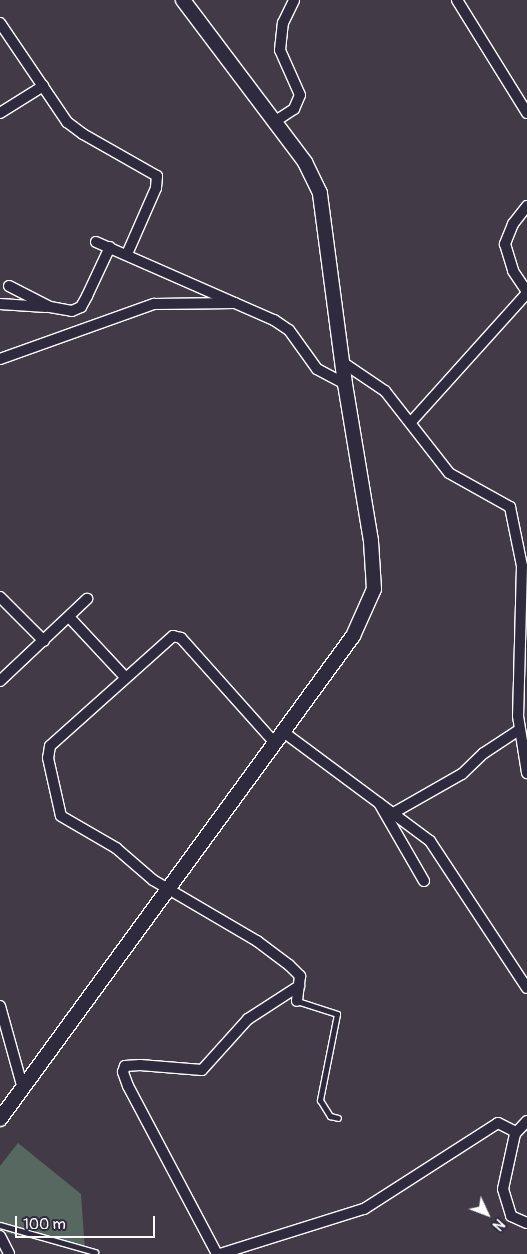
<!DOCTYPE html>
<style>
body{margin:0}
#map{position:relative;width:527px;height:1254px;overflow:hidden;background:#433a48;font-family:Pangolin,sans-serif}
div>[style]{position:absolute}
.green>*{inset:0;background:#576860}
.roads{filter:drop-shadow(1px 0 #fff) drop-shadow(-1px 0 #fff) drop-shadow(0 1px #fff) drop-shadow(0 -1px #fff)}
.lane>*{height:5px;margin:-2.5px;padding:0 2.5px;transform-origin:2.5px;border-radius:2.5px;background:#2f2a3d}
.street>*{height:10px;margin:-5px;padding:0 5px;transform-origin:5px;border-radius:5px;background:#2f2a3d}
.secondary>*{height:14px;margin:-7px;padding:0 7px;transform-origin:7px;border-radius:7px;background:#2f2a3d}
span{translate:-50% -50%;white-space:nowrap;text-align:center;line-height:1.15;-webkit-text-stroke:4px #2f2a3d;paint-order:stroke}
.north{position:absolute;left:462px;top:1189px;width:50px;height:50px;-webkit-text-stroke:4px #2f2a3d;paint-order:stroke;rotate:133deg;font-size:14px;font-weight:700;line-height:20px;text-align:center;color:#fff}
.north::after{content:'';display:block;margin:auto;width:18px;height:22px;background:#fff;clip-path:polygon(50% 0,100% 100%,50% 72%,0 100%)}
.scale{position:absolute;left:15px;top:1216px;width:140px;height:22px;box-sizing:border-box;border:2px solid #fff;border-top:0;padding-left:6px;font-size:15px;line-height:18px;white-space:nowrap;color:#fff;-webkit-text-stroke:4px #2f2a3d;paint-order:stroke}
</style>
<div id="map">
<div class="green">
<i style="clip-path:polygon(18px 1143px,81px 1194px,85px 1252px,7px 1233px,0 1223px,0 1166px)"></i>
</div>
<div class="roads">
<div class="lane">
<i style="left:297px;top:1001px;width:42px;rotate:18deg"></i>
<i style="left:337px;top:1014px;width:88px;rotate:101.2deg"></i>
<i style="left:320px;top:1100px;width:19px;rotate:58deg"></i>
<i style="left:330px;top:1116px;width:8px;rotate:14deg"></i>
<i style="left:0;top:1225px;width:99px;rotate:15.9deg"></i>
</div>
<div class="street">
<i style="left:457px;top:0;width:133px;rotate:58.2deg"></i>
<i style="left:0;top:23px;width:120px;rotate:55.9deg"></i>
<i style="left:67px;top:122px;width:20px;rotate:37deg"></i>
<i style="left:83px;top:134px;width:85px;rotate:29.6deg"></i>
<i style="left:157px;top:176px;width:12px;rotate:95deg"></i>
<i style="left:156px;top:188px;width:72px;rotate:113.7deg"></i>
<i style="left:0;top:113px;width:51px;rotate:-32.1deg"></i>
<i style="left:274px;top:122px;width:24px;rotate:-33deg"></i>
<i style="left:294px;top:109px;width:15px;rotate:-67deg"></i>
<i style="left:300px;top:95px;width:49px;rotate:-114deg"></i>
<i style="left:280px;top:50px;width:27px;rotate:-84deg"></i>
<i style="left:283px;top:23px;width:25px;rotate:-64deg"></i>
<i style="left:527px;top:206px;width:23px;rotate:128deg"></i>
<i style="left:513px;top:224px;width:22px;rotate:112deg"></i>
<i style="left:505px;top:244px;width:28px;rotate:73deg"></i>
<i style="left:513px;top:271px;width:25px;rotate:56deg"></i>
<i style="left:96px;top:242px;width:194px;rotate:23.7deg"></i>
<i style="left:274px;top:320px;width:18px;rotate:34deg"></i>
<i style="left:289px;top:330px;width:48px;rotate:54.3deg"></i>
<i style="left:317px;top:369px;width:32px;rotate:28deg"></i>
<i style="left:9px;top:286px;width:46px;rotate:27.1deg"></i>
<i style="left:50px;top:307px;width:22px;rotate:10deg"></i>
<i style="left:72px;top:311px;width:10px;rotate:-24deg"></i>
<i style="left:81px;top:307px;width:13px;rotate:-61deg"></i>
<i style="left:87px;top:296px;width:54px;rotate:-64.9deg"></i>
<i style="left:0;top:304px;width:46px;rotate:3.7deg"></i>
<i style="left:0;top:359px;width:164px;rotate:-19.7deg"></i>
<i style="left:154px;top:304px;width:81px;rotate:-0.7deg"></i>
<i style="left:342px;top:362px;width:52px;rotate:34deg"></i>
<i style="left:385px;top:391px;width:104px;rotate:52deg"></i>
<i style="left:449px;top:473px;width:70px;rotate:29.1deg"></i>
<i style="left:510px;top:507px;width:60px;rotate:78.5deg"></i>
<i style="left:522px;top:566px;width:150px;rotate:91.5deg"></i>
<i style="left:518px;top:716px;width:58px;rotate:81deg"></i>
<i style="left:411px;top:422px;width:173px;rotate:-48deg"></i>
<i style="left:0;top:597px;width:62px;rotate:45deg"></i>
<i style="left:70px;top:618px;width:81px;rotate:47deg"></i>
<i style="left:0;top:681px;width:120px;rotate:-43.3deg"></i>
<i style="left:282px;top:731px;width:184px;rotate:36.6deg"></i>
<i style="left:430px;top:841px;width:176px;rotate:56.6deg"></i>
<i style="left:274px;top:742px;width:140px;rotate:-131.8deg"></i>
<i style="left:181px;top:638px;width:8px;rotate:-166deg"></i>
<i style="left:173px;top:636px;width:165px;rotate:138.2deg"></i>
<i style="left:50px;top:746px;width:12px;rotate:99deg"></i>
<i style="left:48px;top:758px;width:59px;rotate:77.4deg"></i>
<i style="left:61px;top:816px;width:64px;rotate:30.2deg"></i>
<i style="left:116px;top:848px;width:49px;rotate:40.9deg"></i>
<i style="left:153px;top:880px;width:121px;rotate:30.4deg"></i>
<i style="left:257px;top:941px;width:40px;rotate:37deg"></i>
<i style="left:289px;top:965px;width:16px;rotate:45deg"></i>
<i style="left:300px;top:976px;width:25px;rotate:97deg"></i>
<i style="left:379px;top:803px;width:90px;rotate:60deg"></i>
<i style="left:395px;top:812px;width:77px;rotate:-29.6deg"></i>
<i style="left:462px;top:774px;width:30px;rotate:-44deg"></i>
<i style="left:484px;top:753px;width:42px;rotate:-33.3deg"></i>
<i style="left:0;top:1006px;width:86px;rotate:74.5deg"></i>
<i style="left:527px;top:1121px;width:18px;rotate:133deg"></i>
<i style="left:515px;top:1134px;width:56px;rotate:102.3deg"></i>
<i style="left:503px;top:1189px;width:28px;rotate:73deg"></i>
<i style="left:511px;top:1216px;width:17px;rotate:24deg"></i>
<i style="left:0;top:1236px;width:20px;rotate:63deg"></i>
<i style="left:217px;top:1254px;width:190px;rotate:-117.9deg"></i>
<i style="left:128px;top:1086px;width:15px;rotate:-110deg"></i>
<i style="left:123px;top:1072px;width:6px;rotate:-72deg"></i>
<i style="left:125px;top:1066px;width:15px;rotate:-4deg"></i>
<i style="left:140px;top:1065px;width:62px;rotate:4.6deg"></i>
<i style="left:202px;top:1070px;width:69px;rotate:-48deg"></i>
<i style="left:248px;top:1019px;width:61px;rotate:-32.9deg"></i>
<i style="left:220px;top:1254px;width:151px;rotate:-17.4deg"></i>
<i style="left:364px;top:1209px;width:159px;rotate:-32.7deg"></i>
<i style="left:498px;top:1123px;width:20px;rotate:27deg"></i>
</div>
<div class="secondary">
<i style="left:0;top:1119px;width:598px;rotate:-53.84deg"></i>
<i style="left:353px;top:636px;width:51px;rotate:-65.9deg"></i>
<i style="left:374px;top:589px;width:48px;rotate:-93.6deg"></i>
<i style="left:371px;top:541px;width:159px;rotate:-99.4deg"></i>
<i style="left:345px;top:384px;width:193px;rotate:-97.5deg"></i>
<i style="left:320px;top:193px;width:34px;rotate:-116deg"></i>
<i style="left:305px;top:162px;width:203px;rotate:-127deg"></i>
</div>
</div>
<div class="north">N</div>
<div class="scale">100 m</div>
</div>
